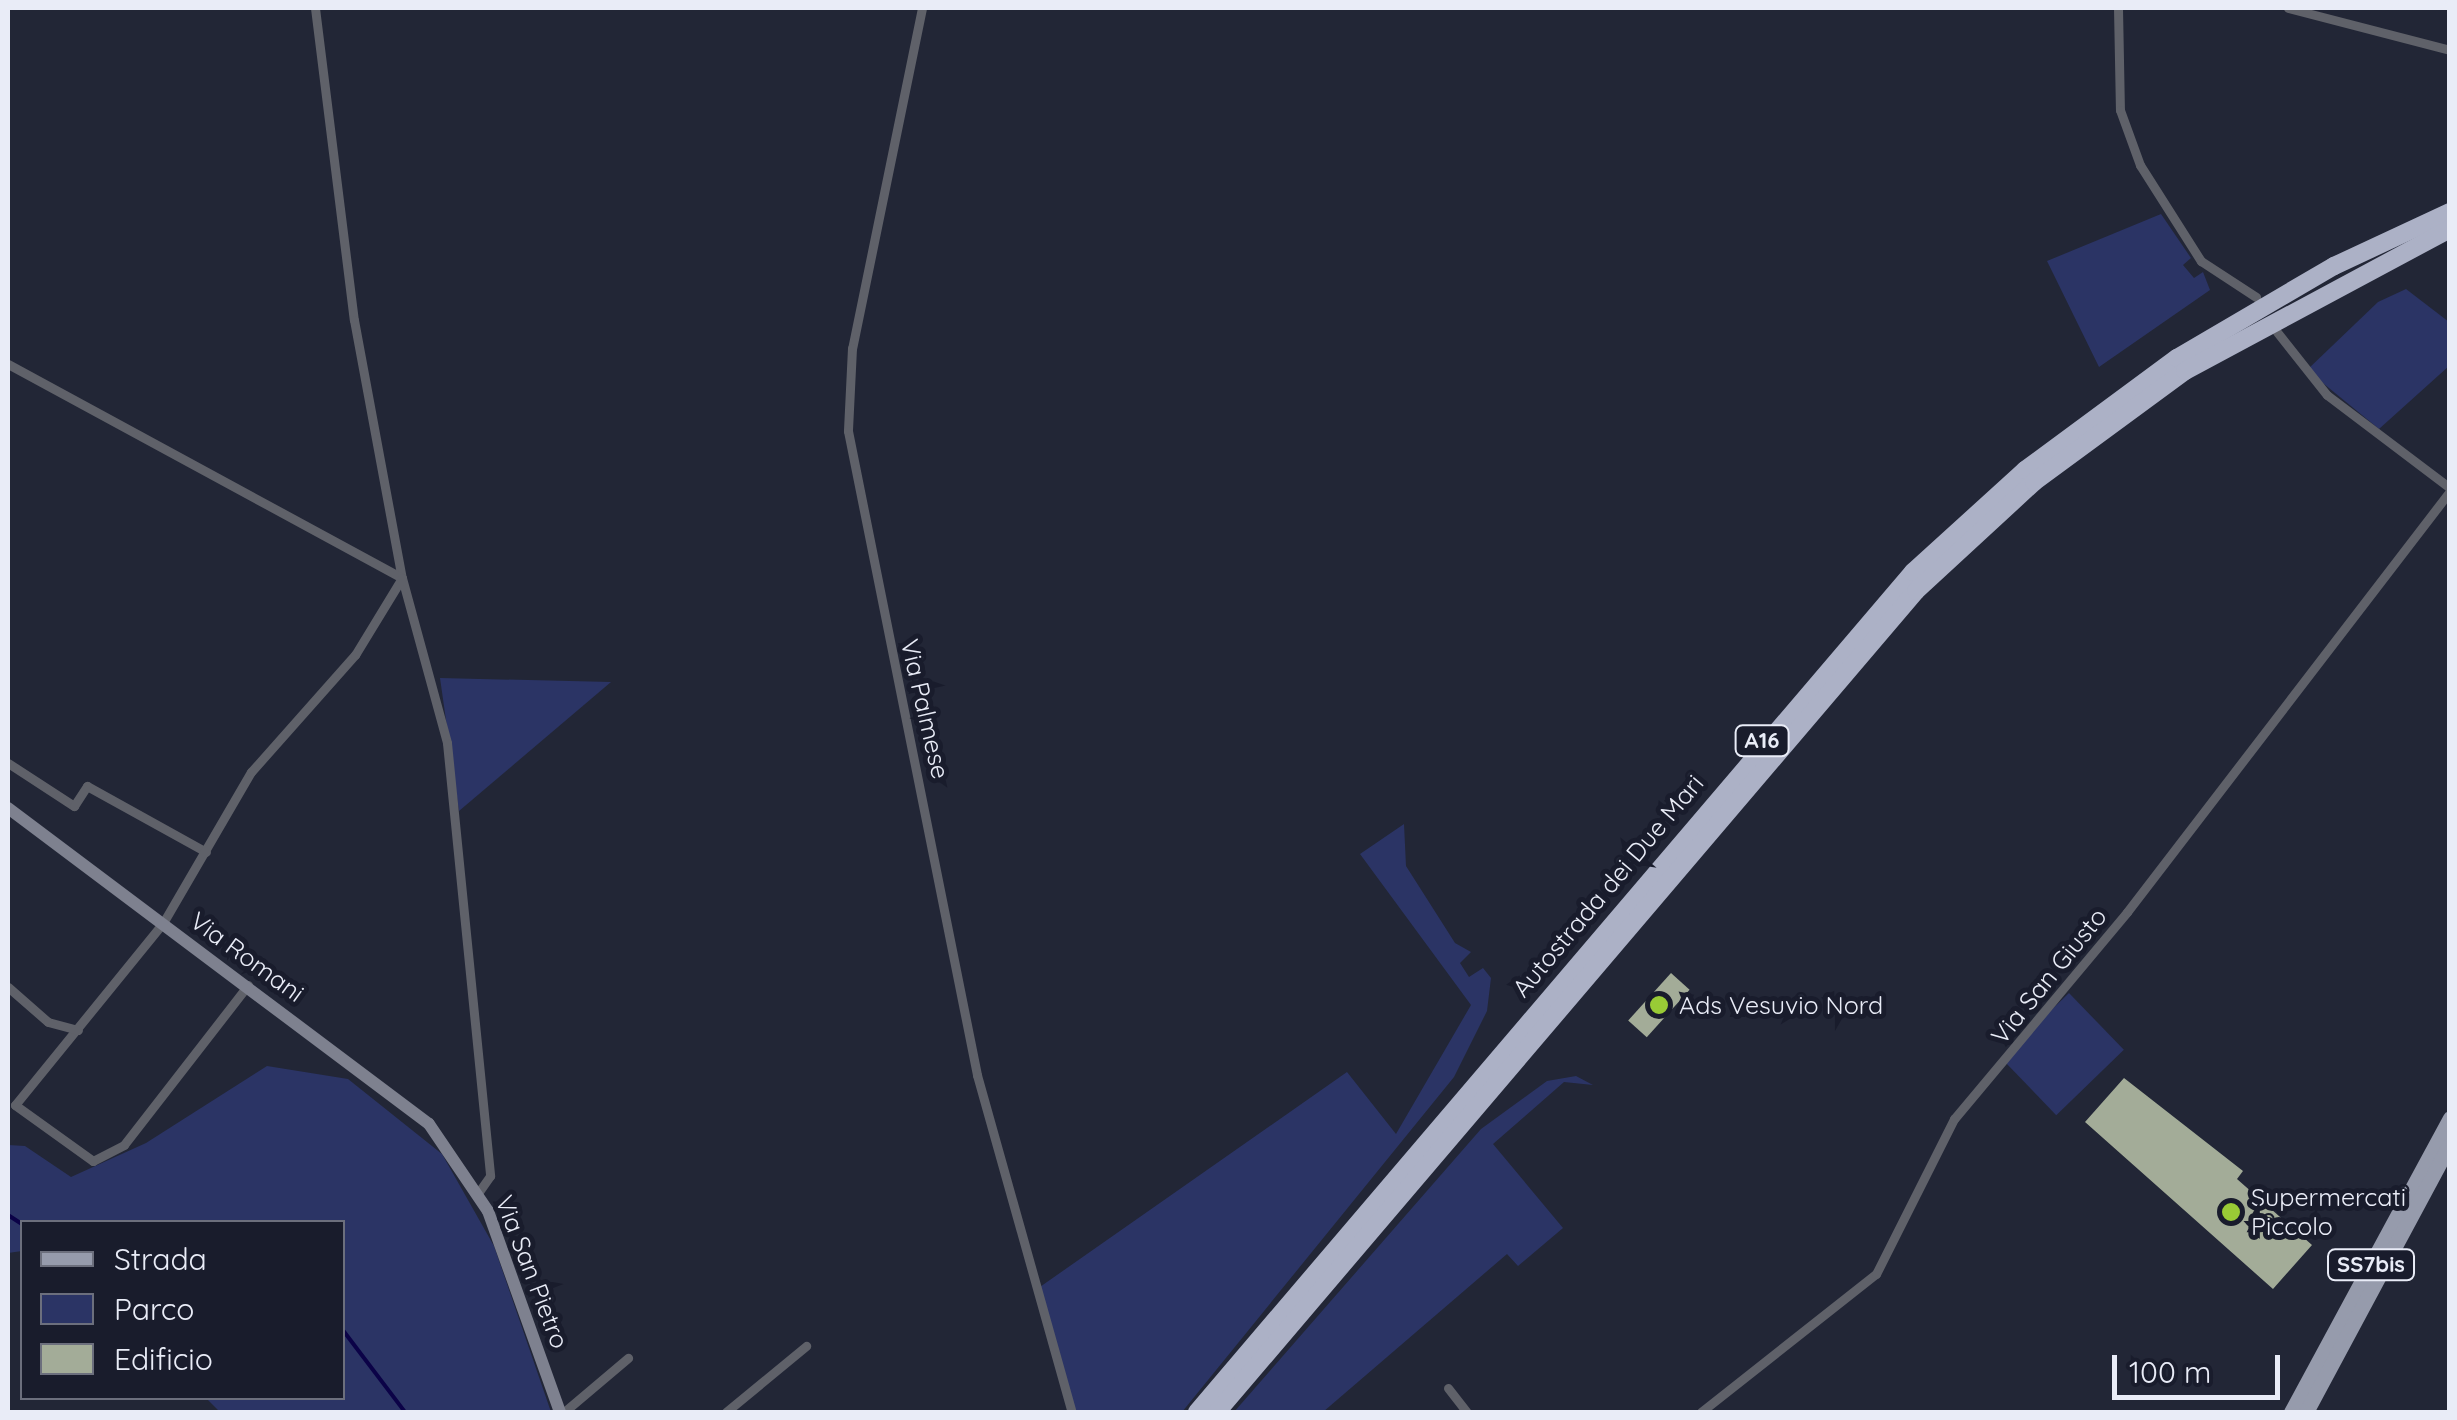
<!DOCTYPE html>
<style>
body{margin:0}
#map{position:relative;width:2457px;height:1420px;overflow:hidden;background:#222636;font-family:Quicksand,sans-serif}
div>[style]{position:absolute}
.green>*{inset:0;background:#2b3465;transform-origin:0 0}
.stream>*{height:4px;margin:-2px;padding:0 2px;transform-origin:2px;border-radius:2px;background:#0b0247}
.building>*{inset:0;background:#a3ac98;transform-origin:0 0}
.street>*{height:9px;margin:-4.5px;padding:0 4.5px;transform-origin:4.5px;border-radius:4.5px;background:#5f6169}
.secondary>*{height:12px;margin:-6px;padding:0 6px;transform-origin:6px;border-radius:6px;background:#7e818f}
.primary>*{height:15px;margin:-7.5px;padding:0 7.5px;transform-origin:7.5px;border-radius:7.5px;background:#969bac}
.highway>*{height:18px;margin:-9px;padding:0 9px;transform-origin:9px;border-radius:9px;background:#acb1c6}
.dots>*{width:28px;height:28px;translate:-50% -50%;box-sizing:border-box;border:5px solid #191c2c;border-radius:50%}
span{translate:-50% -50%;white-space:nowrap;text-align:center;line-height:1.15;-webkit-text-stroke:10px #191c2c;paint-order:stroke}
.shield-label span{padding:2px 8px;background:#191c2c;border:2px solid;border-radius:8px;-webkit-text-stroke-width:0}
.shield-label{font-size:22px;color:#e9ecf7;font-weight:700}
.street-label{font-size:25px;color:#e9ecf7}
.poi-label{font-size:25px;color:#e9ecf7}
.left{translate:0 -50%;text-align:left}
.frame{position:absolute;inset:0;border:10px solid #e9ecf7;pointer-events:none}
.legend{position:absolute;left:20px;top:1220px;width:325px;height:180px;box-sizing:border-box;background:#191c2c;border:2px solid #6c6f7d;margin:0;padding:12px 18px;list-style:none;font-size:30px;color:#e9ecf7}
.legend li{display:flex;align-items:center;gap:20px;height:50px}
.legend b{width:50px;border:2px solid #6c6f7d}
.scale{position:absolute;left:2112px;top:1355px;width:168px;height:45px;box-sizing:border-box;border:5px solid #e9ecf7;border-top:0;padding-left:12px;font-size:30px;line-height:35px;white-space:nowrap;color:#e9ecf7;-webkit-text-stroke:8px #191c2c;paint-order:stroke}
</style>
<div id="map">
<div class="green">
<i style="clip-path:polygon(2161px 214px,2191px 258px,2183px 265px,2194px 278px,2203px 272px,2210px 290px,2099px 367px,2047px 261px)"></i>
<i style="clip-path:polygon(2406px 289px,2449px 322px,2449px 366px,2379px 429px,2307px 370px,2378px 302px)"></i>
<i style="clip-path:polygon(440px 678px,611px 682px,459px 811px)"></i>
<i style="clip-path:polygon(1404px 824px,1406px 866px,1455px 943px,1471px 952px,1460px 963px,1469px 977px,1483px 968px,1491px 978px,1487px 1011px,1454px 1077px,1182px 1412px,1076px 1412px,1037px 1289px,1347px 1072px,1396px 1134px,1471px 1005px,1360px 854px)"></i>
<i style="left:2069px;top:993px;width:79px;height:94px;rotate:46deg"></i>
<i style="clip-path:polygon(267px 1066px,348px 1079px,442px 1154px,494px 1246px,551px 1412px,220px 1412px,206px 1398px,342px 1398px,342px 1222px,22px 1222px,22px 1251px,8px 1253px,8px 1145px,25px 1146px,71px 1177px,146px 1143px)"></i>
<i style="clip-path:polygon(1576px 1076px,1593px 1085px,1564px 1082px,1493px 1144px,1563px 1228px,1518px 1266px,1507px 1254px,1323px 1412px,1234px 1412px,1481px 1129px,1547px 1081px)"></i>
</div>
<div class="stream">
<i style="left:8px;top:1215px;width:17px;rotate:33deg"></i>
<i style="left:342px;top:1329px;width:104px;rotate:52.8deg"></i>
</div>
<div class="building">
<i style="left:1671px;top:973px;width:25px;height:64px;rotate:42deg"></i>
<i style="clip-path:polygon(2124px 1078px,2243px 1171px,2237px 1179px,2312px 1245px,2273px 1289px,2085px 1122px)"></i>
</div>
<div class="street">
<i style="left:315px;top:8px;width:314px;rotate:82.9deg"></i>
<i style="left:354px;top:320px;width:262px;rotate:79.5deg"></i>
<i style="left:402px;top:578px;width:171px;rotate:74.7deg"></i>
<i style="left:447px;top:743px;width:435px;rotate:84.3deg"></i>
<i style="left:490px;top:1176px;width:21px;rotate:125deg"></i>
<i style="left:922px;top:8px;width:347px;rotate:101.6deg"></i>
<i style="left:852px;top:348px;width:83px;rotate:92.8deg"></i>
<i style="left:848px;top:431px;width:657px;rotate:78.67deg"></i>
<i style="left:977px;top:1075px;width:350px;rotate:74.3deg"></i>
<i style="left:2118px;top:8px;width:102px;rotate:88.9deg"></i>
<i style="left:2120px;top:110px;width:59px;rotate:70deg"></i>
<i style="left:2140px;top:165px;width:114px;rotate:57.6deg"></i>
<i style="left:2201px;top:261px;width:66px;rotate:33.2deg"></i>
<i style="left:2288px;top:8px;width:167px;rotate:14.5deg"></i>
<i style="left:2277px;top:332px;width:80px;rotate:51.6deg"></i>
<i style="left:2327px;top:395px;width:154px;rotate:37.1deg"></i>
<i style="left:8px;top:364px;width:448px;rotate:28.5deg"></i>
<i style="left:8px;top:763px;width:79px;rotate:33.1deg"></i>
<i style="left:74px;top:806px;width:24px;rotate:-57deg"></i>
<i style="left:87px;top:786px;width:136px;rotate:29deg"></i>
<i style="left:248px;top:985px;width:202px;rotate:127.8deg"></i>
<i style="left:124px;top:1145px;width:35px;rotate:153deg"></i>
<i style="left:93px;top:1161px;width:96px;rotate:-144.3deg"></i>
<i style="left:15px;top:1105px;width:235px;rotate:-50.9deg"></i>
<i style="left:163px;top:923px;width:175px;rotate:-59.8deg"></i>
<i style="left:251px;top:772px;width:157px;rotate:-48.4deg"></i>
<i style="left:355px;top:655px;width:90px;rotate:-58.6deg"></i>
<i style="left:8px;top:987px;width:53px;rotate:41.2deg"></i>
<i style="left:48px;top:1022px;width:31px;rotate:15deg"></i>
<i style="left:1448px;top:1388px;width:31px;rotate:52deg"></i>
<i style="left:564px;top:1412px;width:84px;rotate:-40.2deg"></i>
<i style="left:726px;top:1412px;width:104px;rotate:-39.5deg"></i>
<i style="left:1701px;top:1412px;width:223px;rotate:-38.3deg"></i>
<i style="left:1876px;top:1274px;width:174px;rotate:-63.3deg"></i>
<i style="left:1954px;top:1119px;width:270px;rotate:-50.1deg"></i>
<i style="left:2127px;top:912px;width:531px;rotate:-52.5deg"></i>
</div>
<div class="secondary">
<i style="left:8px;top:808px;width:526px;rotate:36.89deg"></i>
<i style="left:429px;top:1124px;width:105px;rotate:55.9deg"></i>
<i style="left:488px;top:1211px;width:214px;rotate:70.3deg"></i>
</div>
<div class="primary">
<i style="left:2291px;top:1412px;width:334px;rotate:-61.6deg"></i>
<i style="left:2306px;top:1412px;width:304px;rotate:-61.8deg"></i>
</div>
<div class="highway">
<i style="left:1197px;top:1412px;width:1104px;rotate:-49.56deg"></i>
<i style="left:1913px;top:572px;width:151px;rotate:-42.3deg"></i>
<i style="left:2025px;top:470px;width:189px;rotate:-36.4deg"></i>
<i style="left:2177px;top:358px;width:182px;rotate:-30.4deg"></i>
<i style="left:2334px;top:266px;width:128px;rotate:-25deg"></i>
<i style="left:1217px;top:1412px;width:1078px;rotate:-49.59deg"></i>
<i style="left:1916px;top:591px;width:161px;rotate:-42.7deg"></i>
<i style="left:2034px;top:482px;width:187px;rotate:-36.3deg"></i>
<i style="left:2185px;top:371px;width:301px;rotate:-28.2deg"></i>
</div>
<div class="dots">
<i style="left:1659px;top:1005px;background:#99cb36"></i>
<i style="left:2231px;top:1212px;background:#99cb36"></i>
</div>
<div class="shield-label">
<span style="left:1762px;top:741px">A16</span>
<span style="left:2371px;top:1265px">SS7bis</span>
</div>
<div class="street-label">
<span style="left:925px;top:709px;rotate:77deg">Via Palmese</span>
<span style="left:1608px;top:886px;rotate:-50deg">Autostrada dei Due Mari</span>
<span style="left:247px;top:957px;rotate:36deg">Via Romani</span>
<span style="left:2049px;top:976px;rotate:-51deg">Via San Giusto</span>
<span style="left:532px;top:1272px;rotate:69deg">Via San Pietro</span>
</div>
<div class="poi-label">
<span class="left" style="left:1679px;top:1005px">Ads Vesuvio Nord</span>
<span class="left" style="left:2251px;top:1212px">Supermercati<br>Piccolo</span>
</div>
<div class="frame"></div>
<ul class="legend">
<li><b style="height:12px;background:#969bac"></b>Strada</li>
<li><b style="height:28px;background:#2b3465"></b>Parco</li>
<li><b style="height:28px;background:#a3ac98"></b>Edificio</li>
</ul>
<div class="scale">100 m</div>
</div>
